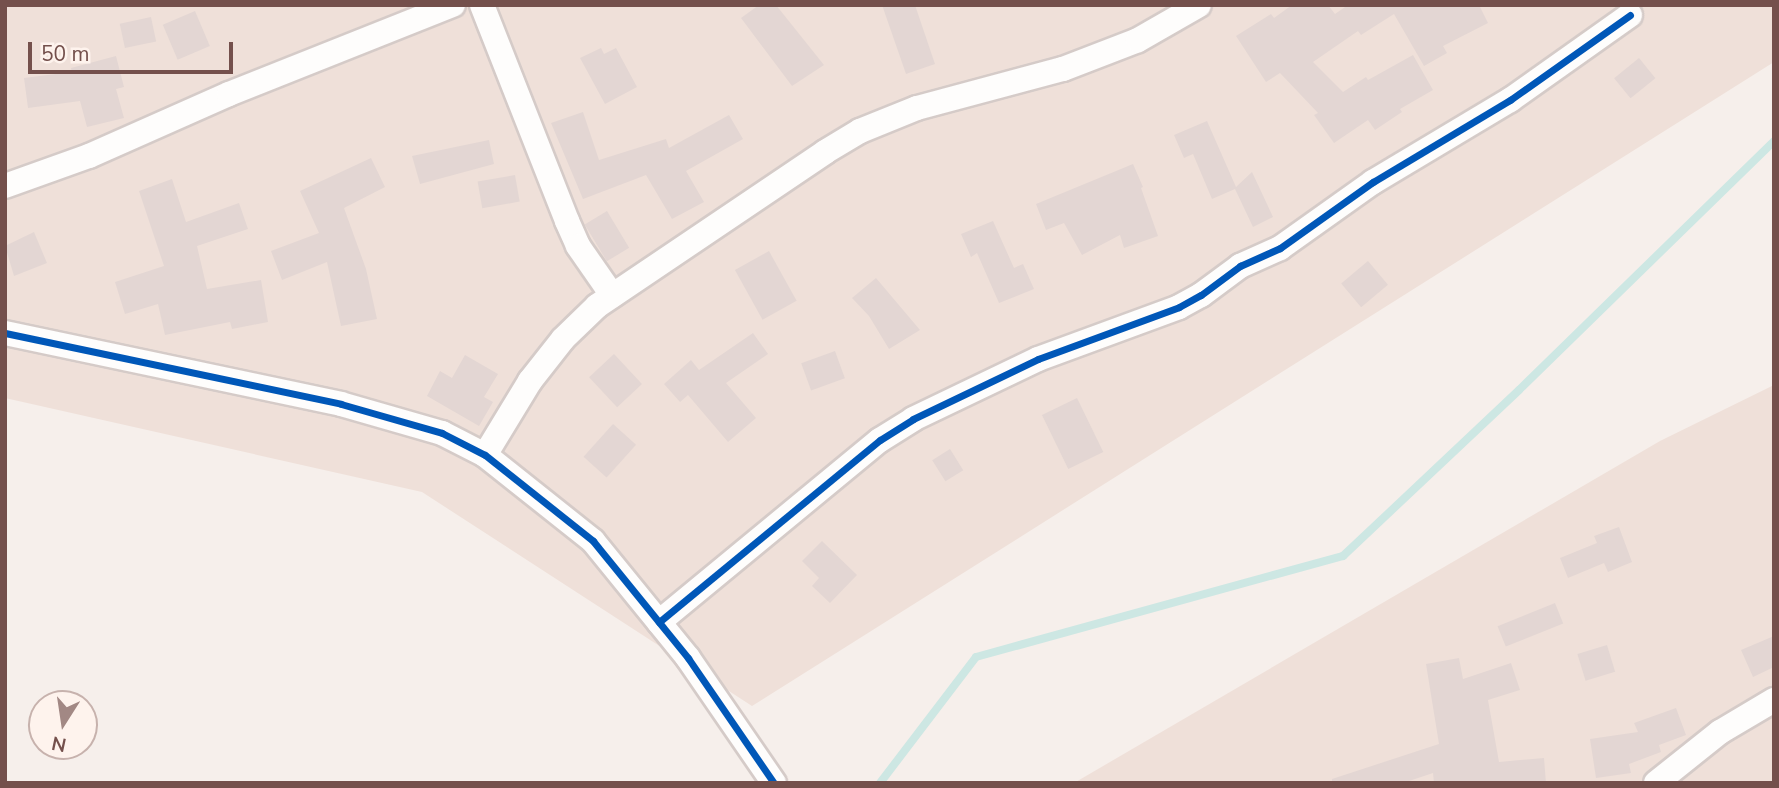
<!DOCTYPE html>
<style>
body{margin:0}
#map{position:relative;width:1779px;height:788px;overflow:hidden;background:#f6efeb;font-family:"Nunito Sans",sans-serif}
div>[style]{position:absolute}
.residential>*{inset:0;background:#efe0d9}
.stream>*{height:8px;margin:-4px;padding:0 4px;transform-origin:4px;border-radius:4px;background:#cde7e3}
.building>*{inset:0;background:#e3d6d3;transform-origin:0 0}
.roads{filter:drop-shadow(2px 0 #d5cbc8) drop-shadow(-2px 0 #d5cbc8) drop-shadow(0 2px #d5cbc8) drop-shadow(0 -2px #d5cbc8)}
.minor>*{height:24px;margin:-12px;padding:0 12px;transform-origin:12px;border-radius:12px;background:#fefdfc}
.cycleway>*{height:7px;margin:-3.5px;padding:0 3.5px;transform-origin:3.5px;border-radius:3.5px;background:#0057b8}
span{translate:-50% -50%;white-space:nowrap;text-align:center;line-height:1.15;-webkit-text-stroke:5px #fef3ed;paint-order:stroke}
.frame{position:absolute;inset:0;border:7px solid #74504c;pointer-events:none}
.north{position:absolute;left:28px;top:690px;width:70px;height:70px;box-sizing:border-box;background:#fef3ed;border:2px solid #c7b2ad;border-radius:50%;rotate:192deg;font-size:19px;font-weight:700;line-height:28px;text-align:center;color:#74504c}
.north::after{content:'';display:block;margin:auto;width:24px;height:32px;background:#a28884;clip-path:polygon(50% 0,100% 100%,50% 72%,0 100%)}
.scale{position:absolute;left:28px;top:42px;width:205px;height:32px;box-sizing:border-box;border:4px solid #74504c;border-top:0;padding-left:9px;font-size:21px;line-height:24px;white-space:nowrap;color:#74504c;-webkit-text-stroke:5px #fef3ed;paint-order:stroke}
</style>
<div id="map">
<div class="residential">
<i style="clip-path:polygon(5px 5px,1774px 5px,1774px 62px,752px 706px,422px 492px,5px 398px)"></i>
<i style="clip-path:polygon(1774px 385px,1774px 783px,1074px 783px,1660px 441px)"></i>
</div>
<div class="stream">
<i style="left:880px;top:783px;width:158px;rotate:-52.7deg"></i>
<i style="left:976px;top:657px;width:381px;rotate:-15.4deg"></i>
<i style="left:1343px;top:556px;width:242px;rotate:-43.3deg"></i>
<i style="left:1519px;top:390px;width:356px;rotate:-44.3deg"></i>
</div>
<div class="building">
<i style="clip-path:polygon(759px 5px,776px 5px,824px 65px,792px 86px,741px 18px)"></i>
<i style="clip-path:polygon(882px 5px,915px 5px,935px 64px,906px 74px)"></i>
<i style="clip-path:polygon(1292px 5px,1328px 5px,1335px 14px,1348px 5px,1479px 5px,1488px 23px,1443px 46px,1447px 53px,1424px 66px,1394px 14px,1361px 35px,1358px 31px,1313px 62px,1343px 92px,1366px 77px,1368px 80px,1413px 55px,1433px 90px,1400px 109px,1402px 112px,1375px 130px,1368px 120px,1334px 143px,1314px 115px,1318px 113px,1280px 73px,1266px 82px,1236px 36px,1271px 14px,1274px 18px)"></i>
<i style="left:195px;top:11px;width:38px;height:35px;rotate:67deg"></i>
<i style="left:151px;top:17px;width:25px;height:32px;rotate:78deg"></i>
<i style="clip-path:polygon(601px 48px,604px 54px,616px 48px,637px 87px,605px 104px,580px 58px)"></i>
<i style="clip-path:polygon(116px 56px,124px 87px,116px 89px,124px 118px,87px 127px,80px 101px,28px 108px,24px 78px,72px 72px,71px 68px)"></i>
<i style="left:1639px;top:58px;width:26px;height:32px;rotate:51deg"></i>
<i style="clip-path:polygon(583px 112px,599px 160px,666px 139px,669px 148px,729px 115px,743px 139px,686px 171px,704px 202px,672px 219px,646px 175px,583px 199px,551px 123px)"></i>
<i style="clip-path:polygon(1207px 121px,1236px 187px,1252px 172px,1273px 217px,1253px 227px,1235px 189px,1212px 199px,1193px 154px,1184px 158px,1174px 135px)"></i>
<i style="clip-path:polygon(489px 140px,494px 164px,420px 184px,412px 156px)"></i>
<i style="clip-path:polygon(371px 158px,385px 187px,344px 208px,366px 269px,377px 319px,341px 326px,327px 262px,282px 280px,271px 251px,319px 233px,300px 191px)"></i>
<i style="clip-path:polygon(1133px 164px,1143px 187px,1141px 188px,1158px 236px,1124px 248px,1120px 235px,1082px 255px,1064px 223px,1046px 230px,1036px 204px)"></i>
<i style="left:515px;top:175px;width:27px;height:38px;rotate:80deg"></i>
<i style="clip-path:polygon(172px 179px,186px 222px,239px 203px,248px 229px,197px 246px,207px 289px,261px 280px,268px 322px,232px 329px,230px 322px,165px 335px,158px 304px,125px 314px,115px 282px,164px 266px,139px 191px)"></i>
<i style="left:607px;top:211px;width:43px;height:26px;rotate:59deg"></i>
<i style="clip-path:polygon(993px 221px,1014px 268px,1023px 264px,1034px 289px,999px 303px,977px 253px,971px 257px,961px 234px)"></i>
<i style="clip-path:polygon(34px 232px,47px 263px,14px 276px,5px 246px)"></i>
<i style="left:769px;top:251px;width:57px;height:39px;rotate:61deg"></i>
<i style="left:1368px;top:261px;width:31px;height:35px;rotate:50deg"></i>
<i style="clip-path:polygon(876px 278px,920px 330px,889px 349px,869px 316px,852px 298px)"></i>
<i style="clip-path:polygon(753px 333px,768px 354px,726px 383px,756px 418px,728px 442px,688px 395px,680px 402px,664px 384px,691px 360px,699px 370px)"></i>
<i style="left:835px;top:351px;width:29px;height:36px;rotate:70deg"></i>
<i style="left:614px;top:354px;width:41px;height:34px;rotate:47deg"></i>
<i style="clip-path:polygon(465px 355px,498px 374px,484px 397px,493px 402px,479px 426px,427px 396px,440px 371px,452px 378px)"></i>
<i style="left:1077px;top:398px;width:60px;height:39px;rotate:64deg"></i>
<i style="left:613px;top:424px;width:31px;height:44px;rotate:42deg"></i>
<i style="left:950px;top:449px;width:25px;height:21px;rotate:58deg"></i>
<i style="clip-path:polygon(1619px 527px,1632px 562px,1608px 572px,1604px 563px,1568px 578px,1560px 558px,1597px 543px,1594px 536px)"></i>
<i style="clip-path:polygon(822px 541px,857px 575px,830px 603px,812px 586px,819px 578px,802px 561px)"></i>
<i style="left:1555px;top:603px;width:22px;height:62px;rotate:68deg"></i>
<i style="clip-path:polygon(1774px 636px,1774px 667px,1753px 677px,1741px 650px)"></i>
<i style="left:1607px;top:645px;width:28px;height:31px;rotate:73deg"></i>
<i style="clip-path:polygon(1459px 658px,1463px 679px,1511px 663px,1520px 690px,1488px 700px,1499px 762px,1544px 758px,1546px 783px,1434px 783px,1433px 773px,1403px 783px,1332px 783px,1332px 779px,1439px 744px,1426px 664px)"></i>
<i style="clip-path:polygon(1676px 708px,1686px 735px,1659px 745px,1661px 752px,1629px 764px,1631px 773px,1596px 778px,1590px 739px,1638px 732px,1634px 723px)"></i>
</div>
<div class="roads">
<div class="minor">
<i style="left:482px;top:5px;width:232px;rotate:68.5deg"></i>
<i style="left:567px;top:221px;width:27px;rotate:66deg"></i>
<i style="left:578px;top:246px;width:60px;rotate:55.2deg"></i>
<i style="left:5px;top:186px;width:89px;rotate:-19.7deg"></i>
<i style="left:89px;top:156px;width:153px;rotate:-23.9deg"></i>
<i style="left:229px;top:94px;width:241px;rotate:-21.7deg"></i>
<i style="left:5px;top:333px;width:343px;rotate:11.9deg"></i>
<i style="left:341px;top:404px;width:105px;rotate:16deg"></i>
<i style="left:442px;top:433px;width:48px;rotate:27.1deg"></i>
<i style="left:485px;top:455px;width:138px;rotate:38.5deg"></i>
<i style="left:593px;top:541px;width:151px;rotate:50.9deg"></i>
<i style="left:688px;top:658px;width:152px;rotate:55.5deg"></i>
<i style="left:485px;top:455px;width:87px;rotate:-58.7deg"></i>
<i style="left:530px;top:381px;width:53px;rotate:-51.8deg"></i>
<i style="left:563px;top:339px;width:47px;rotate:-44.1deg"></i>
<i style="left:597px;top:306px;width:275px;rotate:-34deg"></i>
<i style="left:825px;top:152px;width:41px;rotate:-31deg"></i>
<i style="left:860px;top:131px;width:61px;rotate:-22deg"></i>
<i style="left:917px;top:108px;width:151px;rotate:-15deg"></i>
<i style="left:1063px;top:69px;width:80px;rotate:-21.1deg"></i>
<i style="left:1138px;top:40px;width:70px;rotate:-29.8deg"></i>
<i style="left:659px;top:622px;width:286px;rotate:-39.5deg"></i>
<i style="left:880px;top:440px;width:39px;rotate:-32deg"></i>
<i style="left:913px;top:419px;width:139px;rotate:-25.6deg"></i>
<i style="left:1038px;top:359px;width:150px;rotate:-20.2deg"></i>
<i style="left:1179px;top:307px;width:25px;rotate:-29deg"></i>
<i style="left:1201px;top:295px;width:49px;rotate:-36.6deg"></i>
<i style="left:1240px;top:266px;width:44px;rotate:-24.2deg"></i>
<i style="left:1280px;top:248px;width:114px;rotate:-35.4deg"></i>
<i style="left:1373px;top:182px;width:160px;rotate:-30.9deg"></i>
<i style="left:1510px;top:100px;width:147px;rotate:-35.3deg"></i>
<i style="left:1656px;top:783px;width:82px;rotate:-38.6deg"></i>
<i style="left:1720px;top:732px;width:63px;rotate:-30.7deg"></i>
</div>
</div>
<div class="cycleway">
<i style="left:5px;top:333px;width:343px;rotate:11.9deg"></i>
<i style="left:341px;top:404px;width:105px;rotate:16deg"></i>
<i style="left:442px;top:433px;width:48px;rotate:27.1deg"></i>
<i style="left:485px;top:455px;width:138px;rotate:38.5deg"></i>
<i style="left:593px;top:541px;width:151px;rotate:50.9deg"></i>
<i style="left:688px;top:658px;width:152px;rotate:55.5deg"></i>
<i style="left:659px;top:622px;width:286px;rotate:-39.5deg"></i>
<i style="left:880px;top:440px;width:39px;rotate:-32deg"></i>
<i style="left:913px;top:419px;width:139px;rotate:-25.6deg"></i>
<i style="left:1038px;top:359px;width:150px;rotate:-20.2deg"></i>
<i style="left:1179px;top:307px;width:25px;rotate:-29deg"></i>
<i style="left:1201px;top:295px;width:49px;rotate:-36.6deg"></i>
<i style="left:1240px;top:266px;width:44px;rotate:-24.2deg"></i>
<i style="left:1280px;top:248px;width:114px;rotate:-35.4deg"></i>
<i style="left:1373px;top:182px;width:160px;rotate:-30.9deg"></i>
<i style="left:1510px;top:100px;width:147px;rotate:-35.3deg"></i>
</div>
<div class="frame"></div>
<div class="north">N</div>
<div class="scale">50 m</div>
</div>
